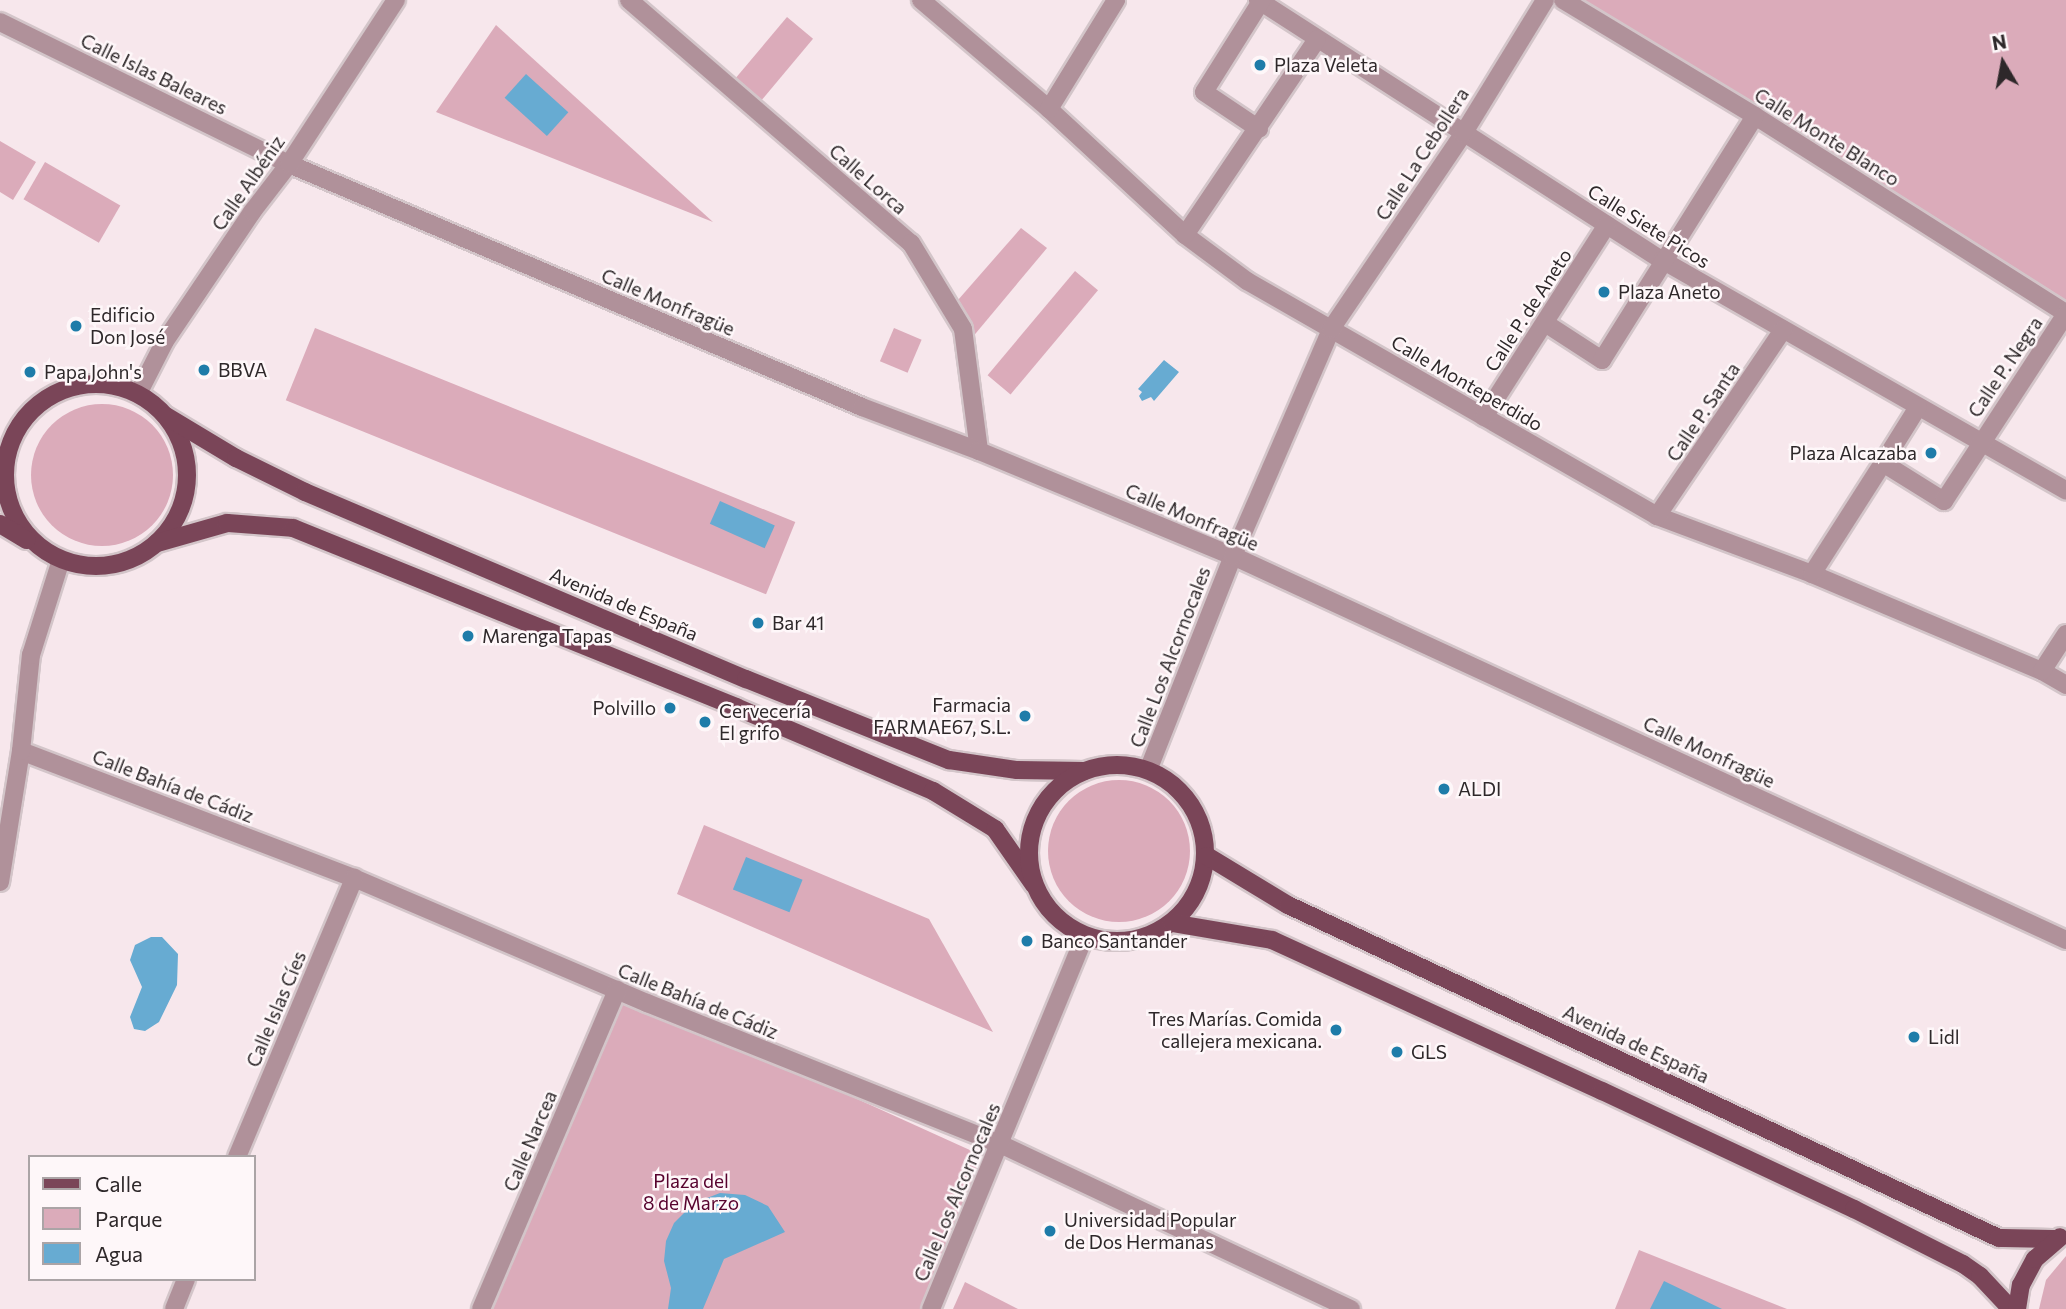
<!DOCTYPE html>
<meta charset="utf-8">
<style>
body{margin:0}
#map{position:relative;width:2066px;height:1309px;overflow:hidden;background:#f7e7ec;font-family:Commissioner,sans-serif}
div>[style]{position:absolute}
.green>*{inset:0;background:#dbabba;transform-origin:0 0}
.round{border-radius:50%}
.water>*{inset:0;background:#67abd2;transform-origin:0 0}
.roads{filter:drop-shadow(2px 0 #d3c5c9) drop-shadow(-2px 0 #d3c5c9) drop-shadow(0 2px #d3c5c9) drop-shadow(0 -2px #d3c5c9)}
.minor>*{height:18px;margin:-9px;padding:0 9px;transform-origin:9px;border-radius:9px;background:#b0919a}
.major>*{height:18px;margin:-9px;padding:0 9px;transform-origin:9px;border-radius:9px;background:#7a4558}
.major>.ring{margin:-9px;padding:0;box-sizing:content-box;background:none;border:18px solid #7a4558;border-radius:50%}
.dots>*{width:19px;height:19px;translate:-50% -50%;box-sizing:border-box;border:4px solid #fef7f9;border-radius:50%}
span{translate:-50% -50%;white-space:nowrap;text-align:center;line-height:1.15;-webkit-text-stroke:5px #fef7f9;paint-order:stroke}
.poi-label{font-size:19px;color:#2e282a}
.left{translate:0 -50%;text-align:left}
.right{translate:-100% -50%;text-align:right}
.street-label{font-size:19px;color:#2e282a}
.park-label{font-size:19px;color:#57022e}
.legend{position:absolute;left:28px;top:1155px;width:228px;height:126px;box-sizing:border-box;background:#fef7f9;border:2px solid #aba4a6;margin:0;padding:9px 12px;list-style:none;font-size:21px;color:#2e282a}
.legend li{display:flex;align-items:center;gap:14px;height:35px}
.legend b{width:35px;border:2px solid #aba4a6}
.north{position:absolute;left:1968px;top:28px;width:70px;height:70px;-webkit-text-stroke:5px #fef7f9;paint-order:stroke;rotate:350deg;font-size:19px;font-weight:700;line-height:28px;text-align:center;color:#2e282a}
.north::after{content:'';display:block;margin:auto;width:24px;height:32px;background:#2e282a;clip-path:polygon(50% 0,100% 100%,50% 72%,0 100%)}
</style>
<div id="map">
<div class="green">
<i style="clip-path:polygon(1563px 0,2066px 0,2066px 313px)"></i>
<i style="left:787px;top:17px;width:34px;height:84px;rotate:40deg"></i>
<i style="clip-path:polygon(496px 25px,713px 222px,436px 112px)"></i>
<i style="clip-path:polygon(0 141px,36px 162px,13px 200px,0 192px)"></i>
<i style="left:45px;top:162px;width:87px;height:43px;rotate:30deg"></i>
<i style="clip-path:polygon(1021px 228px,1047px 248px,971px 339px,958px 300px)"></i>
<i style="left:1075px;top:271px;width:30px;height:136px;rotate:40deg"></i>
<i style="left:315px;top:328px;width:518px;height:78px;rotate:22deg"></i>
<i style="left:894px;top:328px;width:30px;height:36px;rotate:23deg"></i>
<i class="round" style="left:31px;top:404px;width:142px;height:142px"></i>
<i class="round" style="left:1048px;top:780px;width:142px;height:142px"></i>
<i style="clip-path:polygon(704px 825px,929px 919px,993px 1032px,677px 894px)"></i>
<i style="clip-path:polygon(617px 990px,994px 1161px,931px 1309px,481px 1309px)"></i>
<i style="clip-path:polygon(1639px 1250px,1787px 1309px,1615px 1309px)"></i>
<i style="clip-path:polygon(2066px 1256px,2066px 1309px,2039px 1309px,2046px 1280px)"></i>
<i style="clip-path:polygon(965px 1282px,1018px 1309px,953px 1309px)"></i>
</div>
<div class="water">
<i style="left:526px;top:74px;width:57px;height:32px;rotate:42deg"></i>
<i style="clip-path:polygon(1164px 360px,1179px 372px,1154px 401px,1151px 397px,1142px 401px,1139px 396px,1142px 392px,1138px 389px)"></i>
<i style="left:720px;top:501px;width:60px;height:25px;rotate:24deg"></i>
<i style="left:746px;top:857px;width:61px;height:35px;rotate:22deg"></i>
<i style="clip-path:polygon(151px 937px,162px 937px,178px 954px,177px 985px,159px 1022px,145px 1031px,134px 1029px,130px 1017px,142px 987px,130px 960px,135px 945px)"></i>
<i style="clip-path:polygon(720px 1193px,745px 1195px,768px 1206px,785px 1232px,724px 1259px,703px 1309px,668px 1309px,671px 1288px,664px 1261px,666px 1241px,674px 1223px,694px 1203px)"></i>
<i style="clip-path:polygon(1664px 1281px,1722px 1309px,1650px 1309px)"></i>
</div>
<div class="roads">
<div class="minor">
<i style="left:629px;top:0;width:372px;rotate:40.8deg"></i>
<i style="left:911px;top:243px;width:100px;rotate:58.8deg"></i>
<i style="left:963px;top:329px;width:123px;rotate:82.5deg"></i>
<i style="left:921px;top:0;width:168px;rotate:40.4deg"></i>
<i style="left:1049px;top:109px;width:185px;rotate:42.8deg"></i>
<i style="left:1185px;top:235px;width:77px;rotate:36.6deg"></i>
<i style="left:1247px;top:281px;width:473px;rotate:29.8deg"></i>
<i style="left:1657px;top:516px;width:165px;rotate:20.5deg"></i>
<i style="left:1812px;top:574px;width:250px;rotate:22.9deg"></i>
<i style="left:2042px;top:671px;width:28px;rotate:30deg"></i>
<i style="left:1258px;top:0;width:480px;rotate:32.8deg"></i>
<i style="left:1662px;top:260px;width:465px;rotate:29.7deg"></i>
<i style="left:1563px;top:0;width:224px;rotate:31.1deg"></i>
<i style="left:1755px;top:116px;width:368px;rotate:32.4deg"></i>
<i style="left:0;top:22px;width:322px;rotate:26.2deg"></i>
<i style="left:289px;top:164px;width:622px;rotate:22.98deg"></i>
<i style="left:862px;top:407px;width:125px;rotate:20.6deg"></i>
<i style="left:979px;top:451px;width:275px;rotate:22.5deg"></i>
<i style="left:1233px;top:556px;width:917px;rotate:24.75deg"></i>
<i style="left:1049px;top:109px;width:128px;rotate:-58.4deg"></i>
<i style="left:1259px;top:129px;width:66px;rotate:-146.1deg"></i>
<i style="left:1204px;top:92px;width:109px;rotate:-57.8deg"></i>
<i style="left:1185px;top:235px;width:236px;rotate:-56deg"></i>
<i style="left:1545px;top:323px;width:68px;rotate:33deg"></i>
<i style="left:1602px;top:360px;width:288px;rotate:-57.9deg"></i>
<i style="left:138px;top:394px;width:59px;rotate:-63deg"></i>
<i style="left:165px;top:341px;width:156px;rotate:-56deg"></i>
<i style="left:252px;top:212px;width:61px;rotate:-52.4deg"></i>
<i style="left:289px;top:164px;width:196px;rotate:-56.9deg"></i>
<i style="left:1918px;top:407px;width:66px;rotate:122deg"></i>
<i style="left:1883px;top:463px;width:72px;rotate:31.9deg"></i>
<i style="left:1944px;top:501px;width:223px;rotate:-56.9deg"></i>
<i style="left:1484px;top:417px;width:228px;rotate:-57.4deg"></i>
<i style="left:1657px;top:516px;width:225px;rotate:-55.9deg"></i>
<i style="left:1812px;top:574px;width:132px;rotate:-57.4deg"></i>
<i style="left:2042px;top:671px;width:44px;rotate:-57deg"></i>
<i style="left:21px;top:751px;width:356px;rotate:20.9deg"></i>
<i style="left:354px;top:878px;width:319px;rotate:23.1deg"></i>
<i style="left:647px;top:1003px;width:380px;rotate:21.8deg"></i>
<i style="left:1000px;top:1144px;width:388px;rotate:25.2deg"></i>
<i style="left:1149px;top:768px;width:228px;rotate:-68.4deg"></i>
<i style="left:1233px;top:556px;width:247px;rotate:-66.6deg"></i>
<i style="left:1331px;top:329px;width:235px;rotate:-55.9deg"></i>
<i style="left:1463px;top:134px;width:157px;rotate:-58.5deg"></i>
<i style="left:0;top:882px;width:133px;rotate:-80.9deg"></i>
<i style="left:21px;top:751px;width:97px;rotate:-84.1deg"></i>
<i style="left:31px;top:655px;width:100px;rotate:-72.5deg"></i>
<i style="left:237px;top:1157px;width:303px;rotate:-67.2deg"></i>
<i style="left:174px;top:1309px;width:32px;rotate:-68deg"></i>
<i style="left:481px;top:1309px;width:347px;rotate:-66.9deg"></i>
<i style="left:931px;top:1309px;width:404px;rotate:-67.6deg"></i>
</div>
<div class="major">
<i class="ring" style="left:5px;top:384px;width:164px;height:164px"></i>
<i style="left:166px;top:416px;width:82px;rotate:31deg"></i>
<i style="left:236px;top:458px;width:77px;rotate:26.2deg"></i>
<i style="left:305px;top:492px;width:479px;rotate:23deg"></i>
<i style="left:746px;top:679px;width:219px;rotate:21.8deg"></i>
<i style="left:949px;top:760px;width:69px;rotate:8.4deg"></i>
<i style="left:1017px;top:770px;width:67px;rotate:0.9deg"></i>
<i style="left:0;top:524px;width:31px;rotate:31deg"></i>
<i style="left:157px;top:543px;width:73px;rotate:-15.9deg"></i>
<i style="left:227px;top:523px;width:66px;rotate:4.3deg"></i>
<i style="left:293px;top:528px;width:478px;rotate:22deg"></i>
<i style="left:736px;top:707px;width:214px;rotate:23.1deg"></i>
<i style="left:933px;top:791px;width:73px;rotate:31.5deg"></i>
<i style="left:995px;top:829px;width:68px;rotate:55.1deg"></i>
<i class="ring" style="left:1029px;top:765px;width:158px;height:158px"></i>
<i style="left:1207px;top:856px;width:95px;rotate:31.2deg"></i>
<i style="left:1288px;top:905px;width:785px;rotate:25.1deg"></i>
<i style="left:1999px;top:1238px;width:57px;rotate:1deg"></i>
<i style="left:1172px;top:923px;width:101px;rotate:9.6deg"></i>
<i style="left:1272px;top:940px;width:363px;rotate:24.6deg"></i>
<i style="left:1602px;top:1091px;width:278px;rotate:25.1deg"></i>
<i style="left:1854px;top:1209px;width:122px;rotate:26.8deg"></i>
<i style="left:1963px;top:1264px;width:21px;rotate:35deg"></i>
<i style="left:1980px;top:1276px;width:45px;rotate:46.8deg"></i>
<i style="left:2017px;top:1309px;width:24px;rotate:-81deg"></i>
<i style="left:2021px;top:1285px;width:30px;rotate:-62deg"></i>
<i style="left:2035px;top:1259px;width:33px;rotate:-41deg"></i>
</div>
</div>
<div class="dots">
<i style="left:1260px;top:65px;background:#1e7ca9"></i>
<i style="left:1604px;top:292px;background:#1e7ca9"></i>
<i style="left:76px;top:326px;background:#1e7ca9"></i>
<i style="left:204px;top:370px;background:#1e7ca9"></i>
<i style="left:30px;top:372px;background:#1e7ca9"></i>
<i style="left:1931px;top:453px;background:#1e7ca9"></i>
<i style="left:758px;top:623px;background:#1e7ca9"></i>
<i style="left:468px;top:636px;background:#1e7ca9"></i>
<i style="left:670px;top:708px;background:#1e7ca9"></i>
<i style="left:1025px;top:716px;background:#1e7ca9"></i>
<i style="left:705px;top:722px;background:#1e7ca9"></i>
<i style="left:1444px;top:789px;background:#1e7ca9"></i>
<i style="left:1027px;top:941px;background:#1e7ca9"></i>
<i style="left:1336px;top:1030px;background:#1e7ca9"></i>
<i style="left:1914px;top:1037px;background:#1e7ca9"></i>
<i style="left:1397px;top:1052px;background:#1e7ca9"></i>
<i style="left:1050px;top:1231px;background:#1e7ca9"></i>
</div>
<div class="poi-label">
<span class="left" style="left:1274px;top:65px">Plaza Veleta</span>
<span class="left" style="left:1618px;top:292px">Plaza Aneto</span>
<span class="left" style="left:90px;top:326px">Edificio<br>Don José</span>
<span class="left" style="left:218px;top:370px">BBVA</span>
<span class="left" style="left:44px;top:372px">Papa John's</span>
<span class="right" style="left:1917px;top:453px">Plaza Alcazaba</span>
<span class="left" style="left:772px;top:623px">Bar 41</span>
<span class="left" style="left:482px;top:636px">Marenga Tapas</span>
<span class="right" style="left:1011px;top:716px">Farmacia<br>FARMAE67, S.L.</span>
<span class="right" style="left:656px;top:708px">Polvillo</span>
<span class="left" style="left:719px;top:722px">Cervecería<br>El grifo</span>
<span class="left" style="left:1458px;top:789px">ALDI</span>
<span class="left" style="left:1041px;top:941px">Banco Santander</span>
<span class="right" style="left:1322px;top:1030px">Tres Marías. Comida<br>callejera mexicana.</span>
<span class="left" style="left:1928px;top:1037px">Lidl</span>
<span class="left" style="left:1411px;top:1052px">GLS</span>
<span class="left" style="left:1064px;top:1231px">Universidad Popular<br>de Dos Hermanas</span>
</div>
<div class="street-label">
<span style="left:154px;top:74px;rotate:26deg">Calle Islas Baleares</span>
<span style="left:1827px;top:137px;rotate:32deg">Calle Monte Blanco</span>
<span style="left:1422px;top:154px;rotate:-57deg">Calle La Cebollera</span>
<span style="left:868px;top:179px;rotate:41deg">Calle Lorca</span>
<span style="left:248px;top:183px;rotate:-55deg">Calle Albéniz</span>
<span style="left:1649px;top:226px;rotate:32deg">Calle Siete Picos</span>
<span style="left:668px;top:302px;rotate:23deg">Calle Monfragüe</span>
<span style="left:1528px;top:310px;rotate:-57deg">Calle P. de Aneto</span>
<span style="left:2005px;top:367px;rotate:-56deg">Calle P. Negra</span>
<span style="left:1467px;top:383px;rotate:30deg">Calle Monteperdido</span>
<span style="left:1703px;top:412px;rotate:-56deg">Calle P. Santa</span>
<span style="left:1192px;top:517px;rotate:23deg">Calle Monfragüe</span>
<span style="left:624px;top:604px;rotate:23deg">Avenida de España</span>
<span style="left:1170px;top:657px;rotate:-69deg">Calle Los Alcornocales</span>
<span style="left:1709px;top:752px;rotate:25deg">Calle Monfragüe</span>
<span style="left:173px;top:786px;rotate:21deg">Calle Bahía de Cádiz</span>
<span style="left:698px;top:1001px;rotate:22deg">Calle Bahía de Cádiz</span>
<span style="left:276px;top:1009px;rotate:-67deg">Calle Islas Cíes</span>
<span style="left:1636px;top:1044px;rotate:25deg">Avenida de España</span>
<span style="left:530px;top:1141px;rotate:-67deg">Calle Narcea</span>
<span style="left:957px;top:1192px;rotate:-67deg">Calle Los Alcornocales</span>
</div>
<div class="park-label">
<span style="left:691px;top:1192px">Plaza del<br>8 de Marzo</span>
</div>
<ul class="legend">
<li><b style="height:9px;background:#7a4558"></b>Calle</li>
<li><b style="height:19px;background:#dbabba"></b>Parque</li>
<li><b style="height:19px;background:#67abd2"></b>Agua</li>
</ul>
<div class="north">N</div>
</div>
